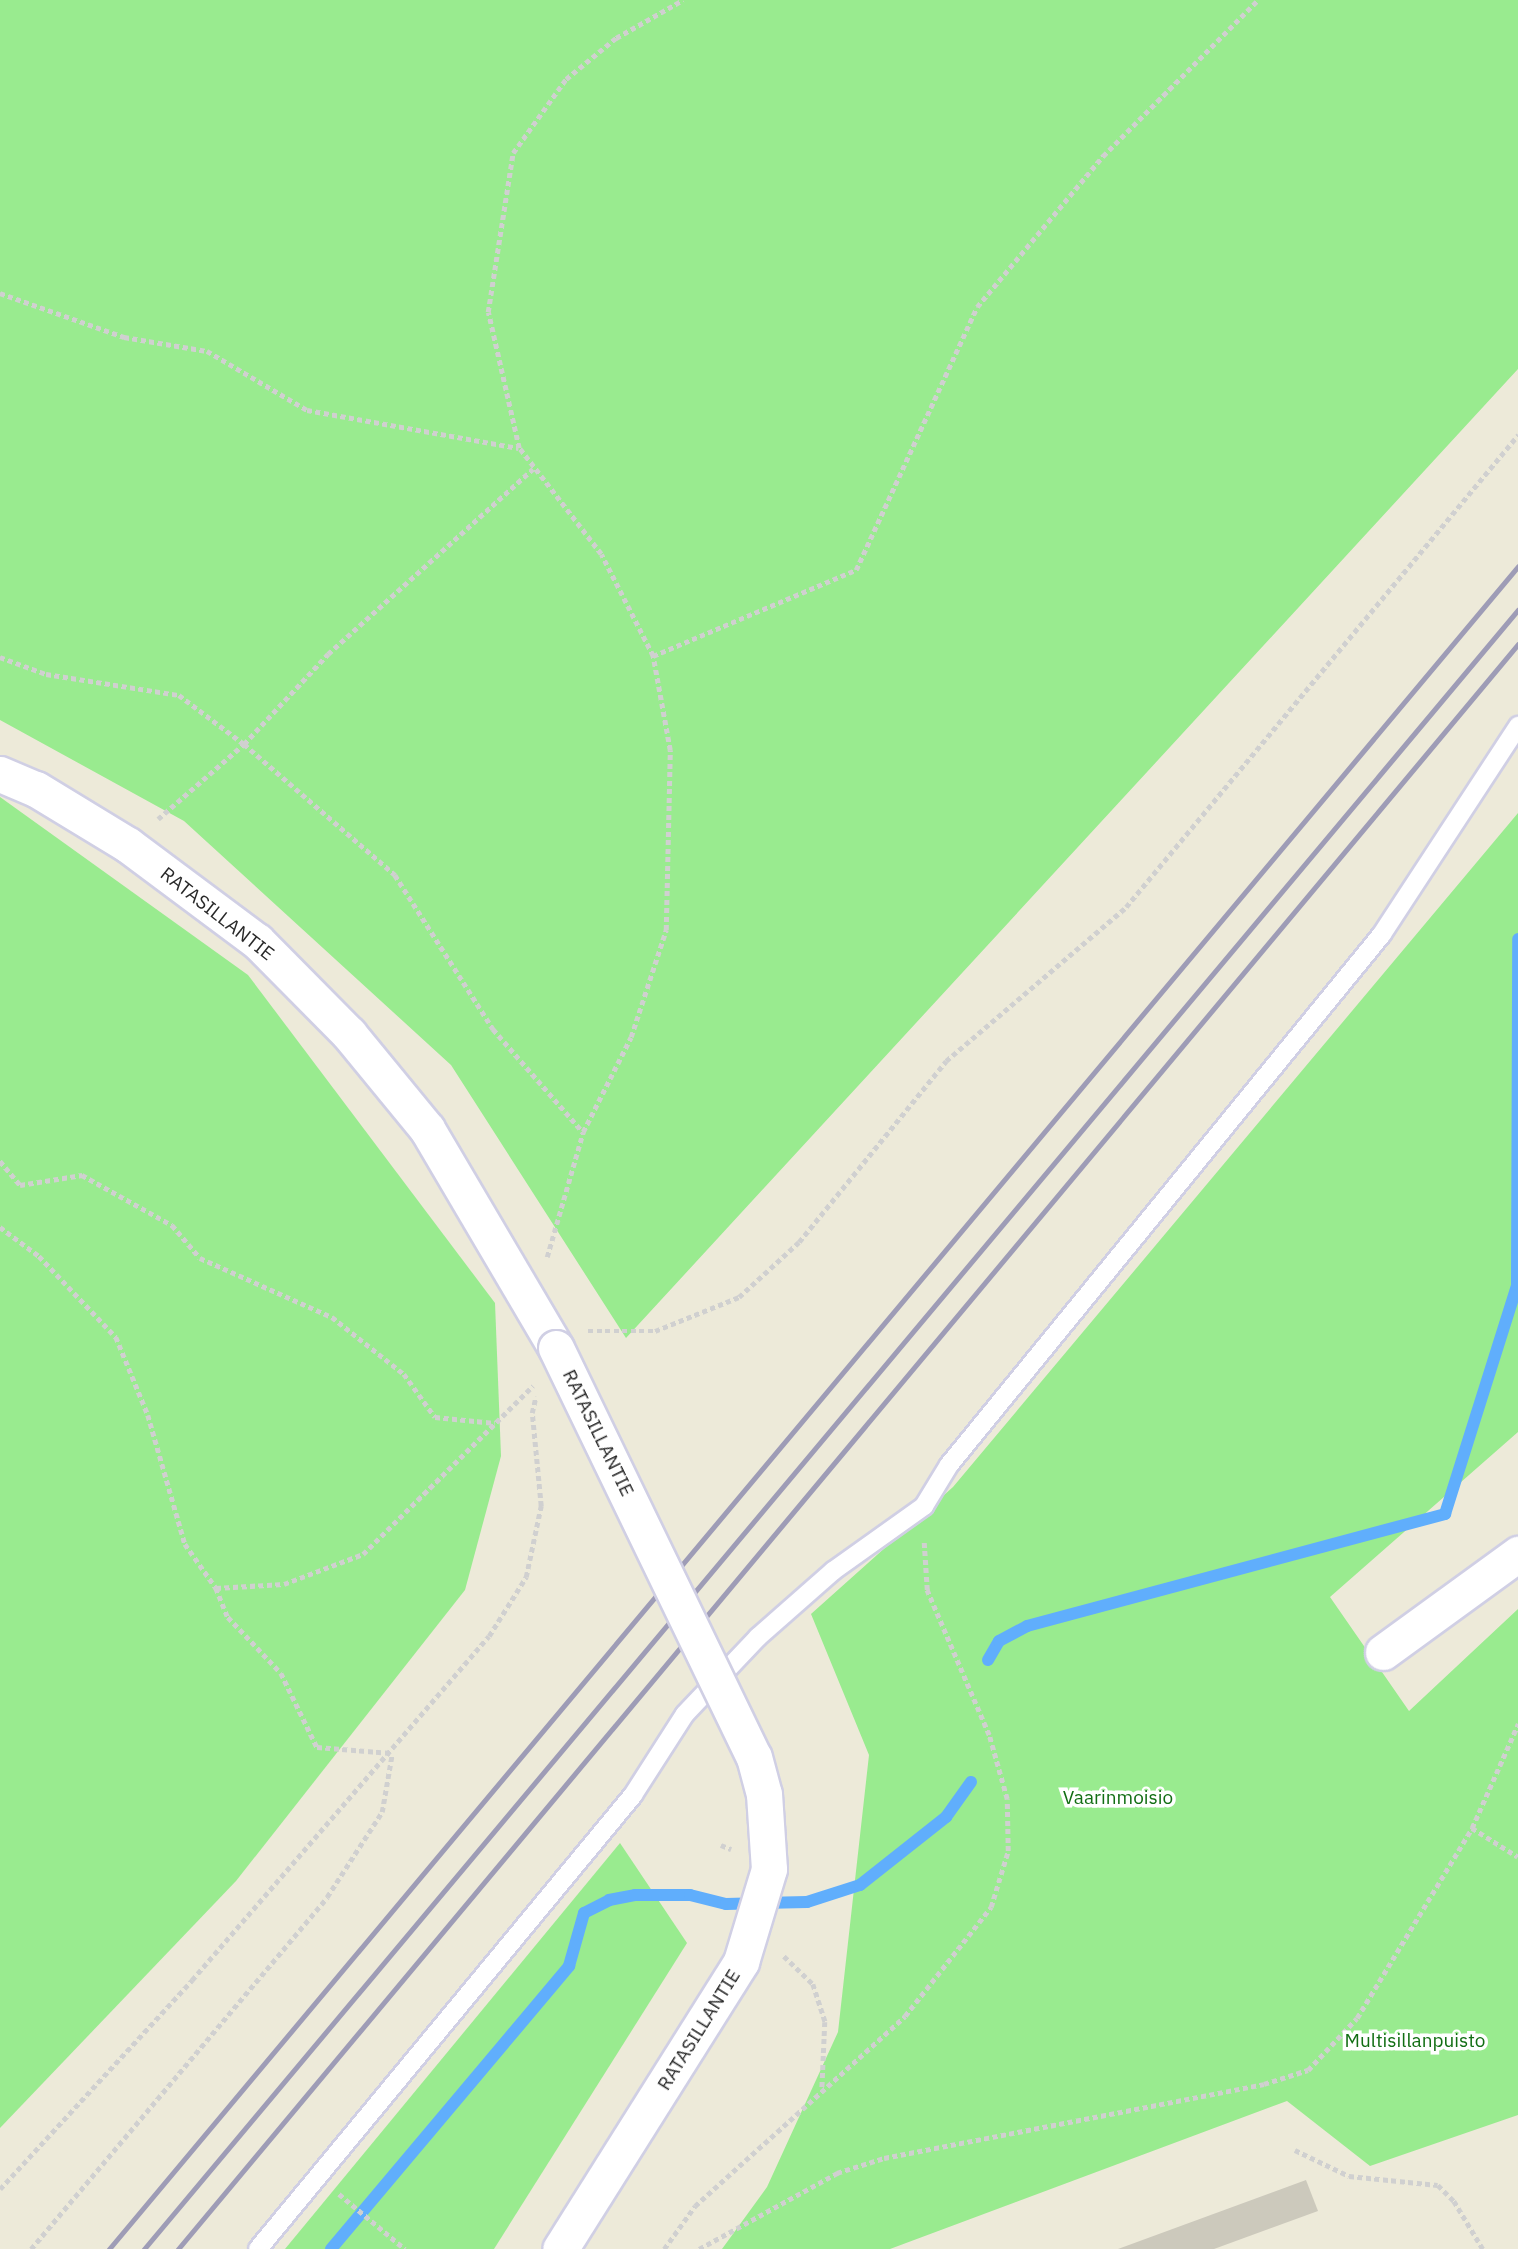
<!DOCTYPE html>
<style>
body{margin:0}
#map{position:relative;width:1518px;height:2249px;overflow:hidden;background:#edead9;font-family:"IBM Plex Sans",sans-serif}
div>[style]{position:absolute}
.green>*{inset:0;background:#99eb8f}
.stream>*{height:12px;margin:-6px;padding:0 6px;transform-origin:6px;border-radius:6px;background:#60aefc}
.building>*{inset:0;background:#ccc9bc}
.path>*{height:4.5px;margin-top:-2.25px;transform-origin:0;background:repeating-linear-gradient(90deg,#d0d0d0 0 5px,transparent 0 8.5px)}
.roads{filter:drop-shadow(2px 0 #d0cfe4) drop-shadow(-2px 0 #d0cfe4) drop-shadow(0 2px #d0cfe4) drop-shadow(0 -2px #d0cfe4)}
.lane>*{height:18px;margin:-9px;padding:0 9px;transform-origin:9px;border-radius:9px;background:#fff}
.street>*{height:35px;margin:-17.5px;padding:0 17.5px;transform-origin:17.5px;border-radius:17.5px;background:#fff}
.rail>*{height:5px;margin:-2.5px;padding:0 2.5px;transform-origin:2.5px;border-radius:2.5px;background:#9e9cb6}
.bridges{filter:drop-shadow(2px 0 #d0cfe4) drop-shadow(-2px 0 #d0cfe4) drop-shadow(0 2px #d0cfe4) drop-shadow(0 -2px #d0cfe4)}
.street-bridge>*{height:35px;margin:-17.5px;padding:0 17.5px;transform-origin:17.5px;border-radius:17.5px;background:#fff}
span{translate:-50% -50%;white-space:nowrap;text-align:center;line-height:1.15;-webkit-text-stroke:7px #fff;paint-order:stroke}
.street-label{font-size:19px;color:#292929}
.park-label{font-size:19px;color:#126e14}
</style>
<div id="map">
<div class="green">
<i style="clip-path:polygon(0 0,1518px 0,1518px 369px,626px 1338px,451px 1065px,184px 821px,0 720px)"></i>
<i style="clip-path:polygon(0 797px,248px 975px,495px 1303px,501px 1456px,465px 1590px,236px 1881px,0 2128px)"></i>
<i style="clip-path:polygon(1518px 813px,1518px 1432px,1330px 1597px,1409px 1711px,1518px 1609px,1518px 2115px,1370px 2166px,1287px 2101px,890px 2249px,722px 2249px,767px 2187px,838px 2032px,869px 1755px,811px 1614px,953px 1487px)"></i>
<i style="clip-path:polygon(620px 1843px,687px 1943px,494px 2249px,285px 2249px)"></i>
</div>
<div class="stream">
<i style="left:988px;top:1660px;width:22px;rotate:-60deg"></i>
<i style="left:999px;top:1641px;width:32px;rotate:-28deg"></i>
<i style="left:1027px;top:1626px;width:433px;rotate:-15deg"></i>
<i style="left:1445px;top:1514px;width:240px;rotate:-72.5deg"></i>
<i style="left:1517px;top:1285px;width:346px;rotate:-89.8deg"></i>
<i style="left:331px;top:2249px;width:370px;rotate:-49.9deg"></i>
<i style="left:569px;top:1966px;width:55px;rotate:-74.2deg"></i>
<i style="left:584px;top:1913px;width:28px;rotate:-27deg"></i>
<i style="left:609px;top:1900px;width:26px;rotate:-11deg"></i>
<i style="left:635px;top:1895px;width:55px"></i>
<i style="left:690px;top:1895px;width:37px;rotate:14deg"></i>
<i style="left:726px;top:1904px;width:81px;rotate:-1.4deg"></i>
<i style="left:807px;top:1902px;width:56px;rotate:-17.8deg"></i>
<i style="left:860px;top:1885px;width:110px;rotate:-38.3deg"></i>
<i style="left:946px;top:1817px;width:43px;rotate:-54.5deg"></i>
</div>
<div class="building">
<i style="clip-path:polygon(1306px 2180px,1318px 2211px,1214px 2249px,1118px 2249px)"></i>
</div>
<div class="path">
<i style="left:0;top:293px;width:132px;rotate:19.5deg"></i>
<i style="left:124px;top:337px;width:84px;rotate:9.6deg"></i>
<i style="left:207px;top:351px;width:116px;rotate:30.5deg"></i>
<i style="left:307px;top:410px;width:215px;rotate:10.2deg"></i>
<i style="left:653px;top:656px;width:220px;rotate:-23deg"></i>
<i style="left:856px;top:570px;width:289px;rotate:-65.3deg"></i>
<i style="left:977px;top:307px;width:197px;rotate:-50.2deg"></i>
<i style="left:1103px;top:156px;width:220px;rotate:-45.2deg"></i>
<i style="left:0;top:657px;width:49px;rotate:20.3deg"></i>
<i style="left:46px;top:674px;width:135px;rotate:9deg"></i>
<i style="left:179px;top:695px;width:81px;rotate:37deg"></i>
<i style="left:244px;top:744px;width:200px;rotate:40.9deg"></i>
<i style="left:395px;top:875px;width:183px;rotate:57.5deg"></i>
<i style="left:493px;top:1029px;width:137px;rotate:48.9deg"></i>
<i style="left:158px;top:819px;width:114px;rotate:-41.1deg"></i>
<i style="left:244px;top:744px;width:123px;rotate:-47deg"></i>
<i style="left:328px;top:654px;width:276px;rotate:-42.1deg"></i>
<i style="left:0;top:1161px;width:31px;rotate:50deg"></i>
<i style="left:20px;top:1185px;width:63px;rotate:-9.2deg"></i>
<i style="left:82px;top:1175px;width:103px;rotate:29.1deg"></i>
<i style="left:172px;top:1225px;width:43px;rotate:49.7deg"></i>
<i style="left:200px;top:1258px;width:145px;rotate:24.1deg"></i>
<i style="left:332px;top:1317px;width:92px;rotate:38.4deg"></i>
<i style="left:404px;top:1374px;width:53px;rotate:54.2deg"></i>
<i style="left:435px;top:1417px;width:60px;rotate:5.7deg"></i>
<i style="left:0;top:1227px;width:49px;rotate:36.6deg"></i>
<i style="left:39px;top:1256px;width:112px;rotate:46.5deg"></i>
<i style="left:116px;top:1337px;width:84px;rotate:67.7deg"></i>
<i style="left:148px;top:1415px;width:134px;rotate:74deg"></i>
<i style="left:185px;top:1544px;width:54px;rotate:54.8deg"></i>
<i style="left:216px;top:1588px;width:68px;rotate:-3.4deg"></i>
<i style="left:284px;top:1584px;width:85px;rotate:-20.8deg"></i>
<i style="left:363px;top:1554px;width:239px;rotate:-44.7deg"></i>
<i style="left:547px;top:1257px;width:130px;rotate:-73.9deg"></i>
<i style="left:583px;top:1132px;width:106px;rotate:-63.2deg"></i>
<i style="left:631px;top:1037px;width:113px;rotate:-71.9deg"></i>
<i style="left:666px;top:930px;width:180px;rotate:-88.7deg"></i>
<i style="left:670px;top:750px;width:96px;rotate:-100.3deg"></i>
<i style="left:653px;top:656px;width:114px;rotate:-117deg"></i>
<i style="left:601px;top:554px;width:134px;rotate:-127.7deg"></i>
<i style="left:519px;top:448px;width:139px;rotate:-102.8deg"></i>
<i style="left:488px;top:312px;width:161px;rotate:-81.1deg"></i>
<i style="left:513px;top:153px;width:91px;rotate:-54.4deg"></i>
<i style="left:566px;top:79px;width:65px;rotate:-39.4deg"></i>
<i style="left:616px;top:38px;width:77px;rotate:-29.6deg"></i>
<i style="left:588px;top:1331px;width:67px"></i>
<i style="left:655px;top:1331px;width:91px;rotate:-22deg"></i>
<i style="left:739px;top:1297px;width:81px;rotate:-42.5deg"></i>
<i style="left:799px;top:1242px;width:233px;rotate:-50.9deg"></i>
<i style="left:946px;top:1061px;width:237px;rotate:-40.5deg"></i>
<i style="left:1126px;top:907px;width:614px;rotate:-50.29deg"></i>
<i style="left:216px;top:1588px;width:31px;rotate:68deg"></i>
<i style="left:228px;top:1617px;width:77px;rotate:46.6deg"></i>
<i style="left:281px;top:1673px;width:82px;rotate:64.1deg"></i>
<i style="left:317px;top:1747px;width:74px;rotate:4.6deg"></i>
<i style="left:1472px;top:1828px;width:54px;rotate:32.2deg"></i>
<i style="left:721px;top:1845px;width:11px;rotate:22deg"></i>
<i style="left:784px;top:1956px;width:40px;rotate:44deg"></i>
<i style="left:813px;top:1984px;width:40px;rotate:72deg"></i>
<i style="left:825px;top:2022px;width:68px;rotate:92.5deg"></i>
<i style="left:1295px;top:2150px;width:60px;rotate:25.7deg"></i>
<i style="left:1349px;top:2176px;width:89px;rotate:5.8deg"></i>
<i style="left:1438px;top:2185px;width:23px;rotate:45deg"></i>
<i style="left:1454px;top:2201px;width:56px;rotate:58.9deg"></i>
<i style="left:0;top:2189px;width:284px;rotate:-47.4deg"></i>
<i style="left:192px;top:1980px;width:454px;rotate:-49.2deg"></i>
<i style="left:489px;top:1636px;width:70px;rotate:-57.9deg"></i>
<i style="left:526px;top:1577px;width:73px;rotate:-78.1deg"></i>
<i style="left:541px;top:1506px;width:93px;rotate:-95.5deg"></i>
<i style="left:532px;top:1413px;width:17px;rotate:-77deg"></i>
<i style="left:339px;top:2194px;width:86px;rotate:39.8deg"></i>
<i style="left:31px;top:2249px;width:460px;rotate:-49.9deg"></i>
<i style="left:327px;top:1897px;width:101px;rotate:-57.1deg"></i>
<i style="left:382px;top:1812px;width:59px;rotate:-80.2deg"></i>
<i style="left:664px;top:2249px;width:53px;rotate:-54.2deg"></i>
<i style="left:695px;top:2206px;width:283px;rotate:-42.1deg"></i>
<i style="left:905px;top:2016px;width:139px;rotate:-51.7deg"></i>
<i style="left:991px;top:1907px;width:59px;rotate:-73.1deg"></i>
<i style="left:1008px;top:1851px;width:52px;rotate:-91.1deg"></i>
<i style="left:1007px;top:1799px;width:66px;rotate:-105.7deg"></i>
<i style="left:989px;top:1735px;width:158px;rotate:-113.2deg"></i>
<i style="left:927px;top:1590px;width:48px;rotate:-93.6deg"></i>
<i style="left:699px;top:2249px;width:158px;rotate:-28.8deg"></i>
<i style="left:837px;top:2173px;width:49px;rotate:-17.7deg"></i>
<i style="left:884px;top:2158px;width:387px;rotate:-11deg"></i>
<i style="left:1264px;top:2084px;width:46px;rotate:-17.7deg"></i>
<i style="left:1308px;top:2070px;width:71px;rotate:-46.7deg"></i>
<i style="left:1357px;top:2018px;width:222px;rotate:-58.8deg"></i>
<i style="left:1472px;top:1828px;width:114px;rotate:-66.1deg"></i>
</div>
<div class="roads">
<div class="lane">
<i style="left:258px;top:2249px;width:589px;rotate:-50.44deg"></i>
<i style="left:633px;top:1795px;width:96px;rotate:-57.3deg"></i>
<i style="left:685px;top:1714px;width:106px;rotate:-46.5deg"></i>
<i style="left:758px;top:1637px;width:100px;rotate:-41.3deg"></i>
<i style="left:833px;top:1571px;width:112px;rotate:-35.5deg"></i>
<i style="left:924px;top:1506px;width:48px;rotate:-58.6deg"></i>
<i style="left:949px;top:1465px;width:685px;rotate:-50.8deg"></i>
<i style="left:1382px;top:934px;width:249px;rotate:-56.8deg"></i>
</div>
<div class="street">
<i style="left:0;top:774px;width:39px;rotate:23deg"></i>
<i style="left:36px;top:789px;width:108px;rotate:31.3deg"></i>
<i style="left:128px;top:845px;width:161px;rotate:36.7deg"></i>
<i style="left:257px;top:941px;width:131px;rotate:45.3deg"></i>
<i style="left:349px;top:1034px;width:123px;rotate:50.6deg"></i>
<i style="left:427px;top:1129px;width:254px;rotate:59.5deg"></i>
<i style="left:1383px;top:1652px;width:167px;rotate:-36deg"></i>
</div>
</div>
<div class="rail">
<i style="left:109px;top:2249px;width:2195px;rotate:-50.06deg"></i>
<i style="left:144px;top:2249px;width:2139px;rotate:-50.03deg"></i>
<i style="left:178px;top:2249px;width:2091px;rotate:-50.14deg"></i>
</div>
<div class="bridges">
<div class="street-bridge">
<i style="left:556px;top:1348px;width:454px;rotate:64.2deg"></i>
<i style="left:754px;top:1757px;width:38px;rotate:75deg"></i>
<i style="left:764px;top:1794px;width:75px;rotate:86.2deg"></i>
<i style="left:769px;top:1869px;width:97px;rotate:106.8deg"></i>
<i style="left:741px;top:1962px;width:339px;rotate:122.2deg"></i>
</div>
</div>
<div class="street-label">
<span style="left:217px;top:914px;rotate:38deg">RATASILLANTIE</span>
<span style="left:598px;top:1433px;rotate:64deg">RATASILLANTIE</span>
<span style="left:699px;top:2030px;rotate:-58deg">RATASILLANTIE</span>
</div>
<div class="park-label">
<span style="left:1118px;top:1798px">Vaarinmoisio</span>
<span style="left:1415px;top:2041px">Multisillanpuisto</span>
</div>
</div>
